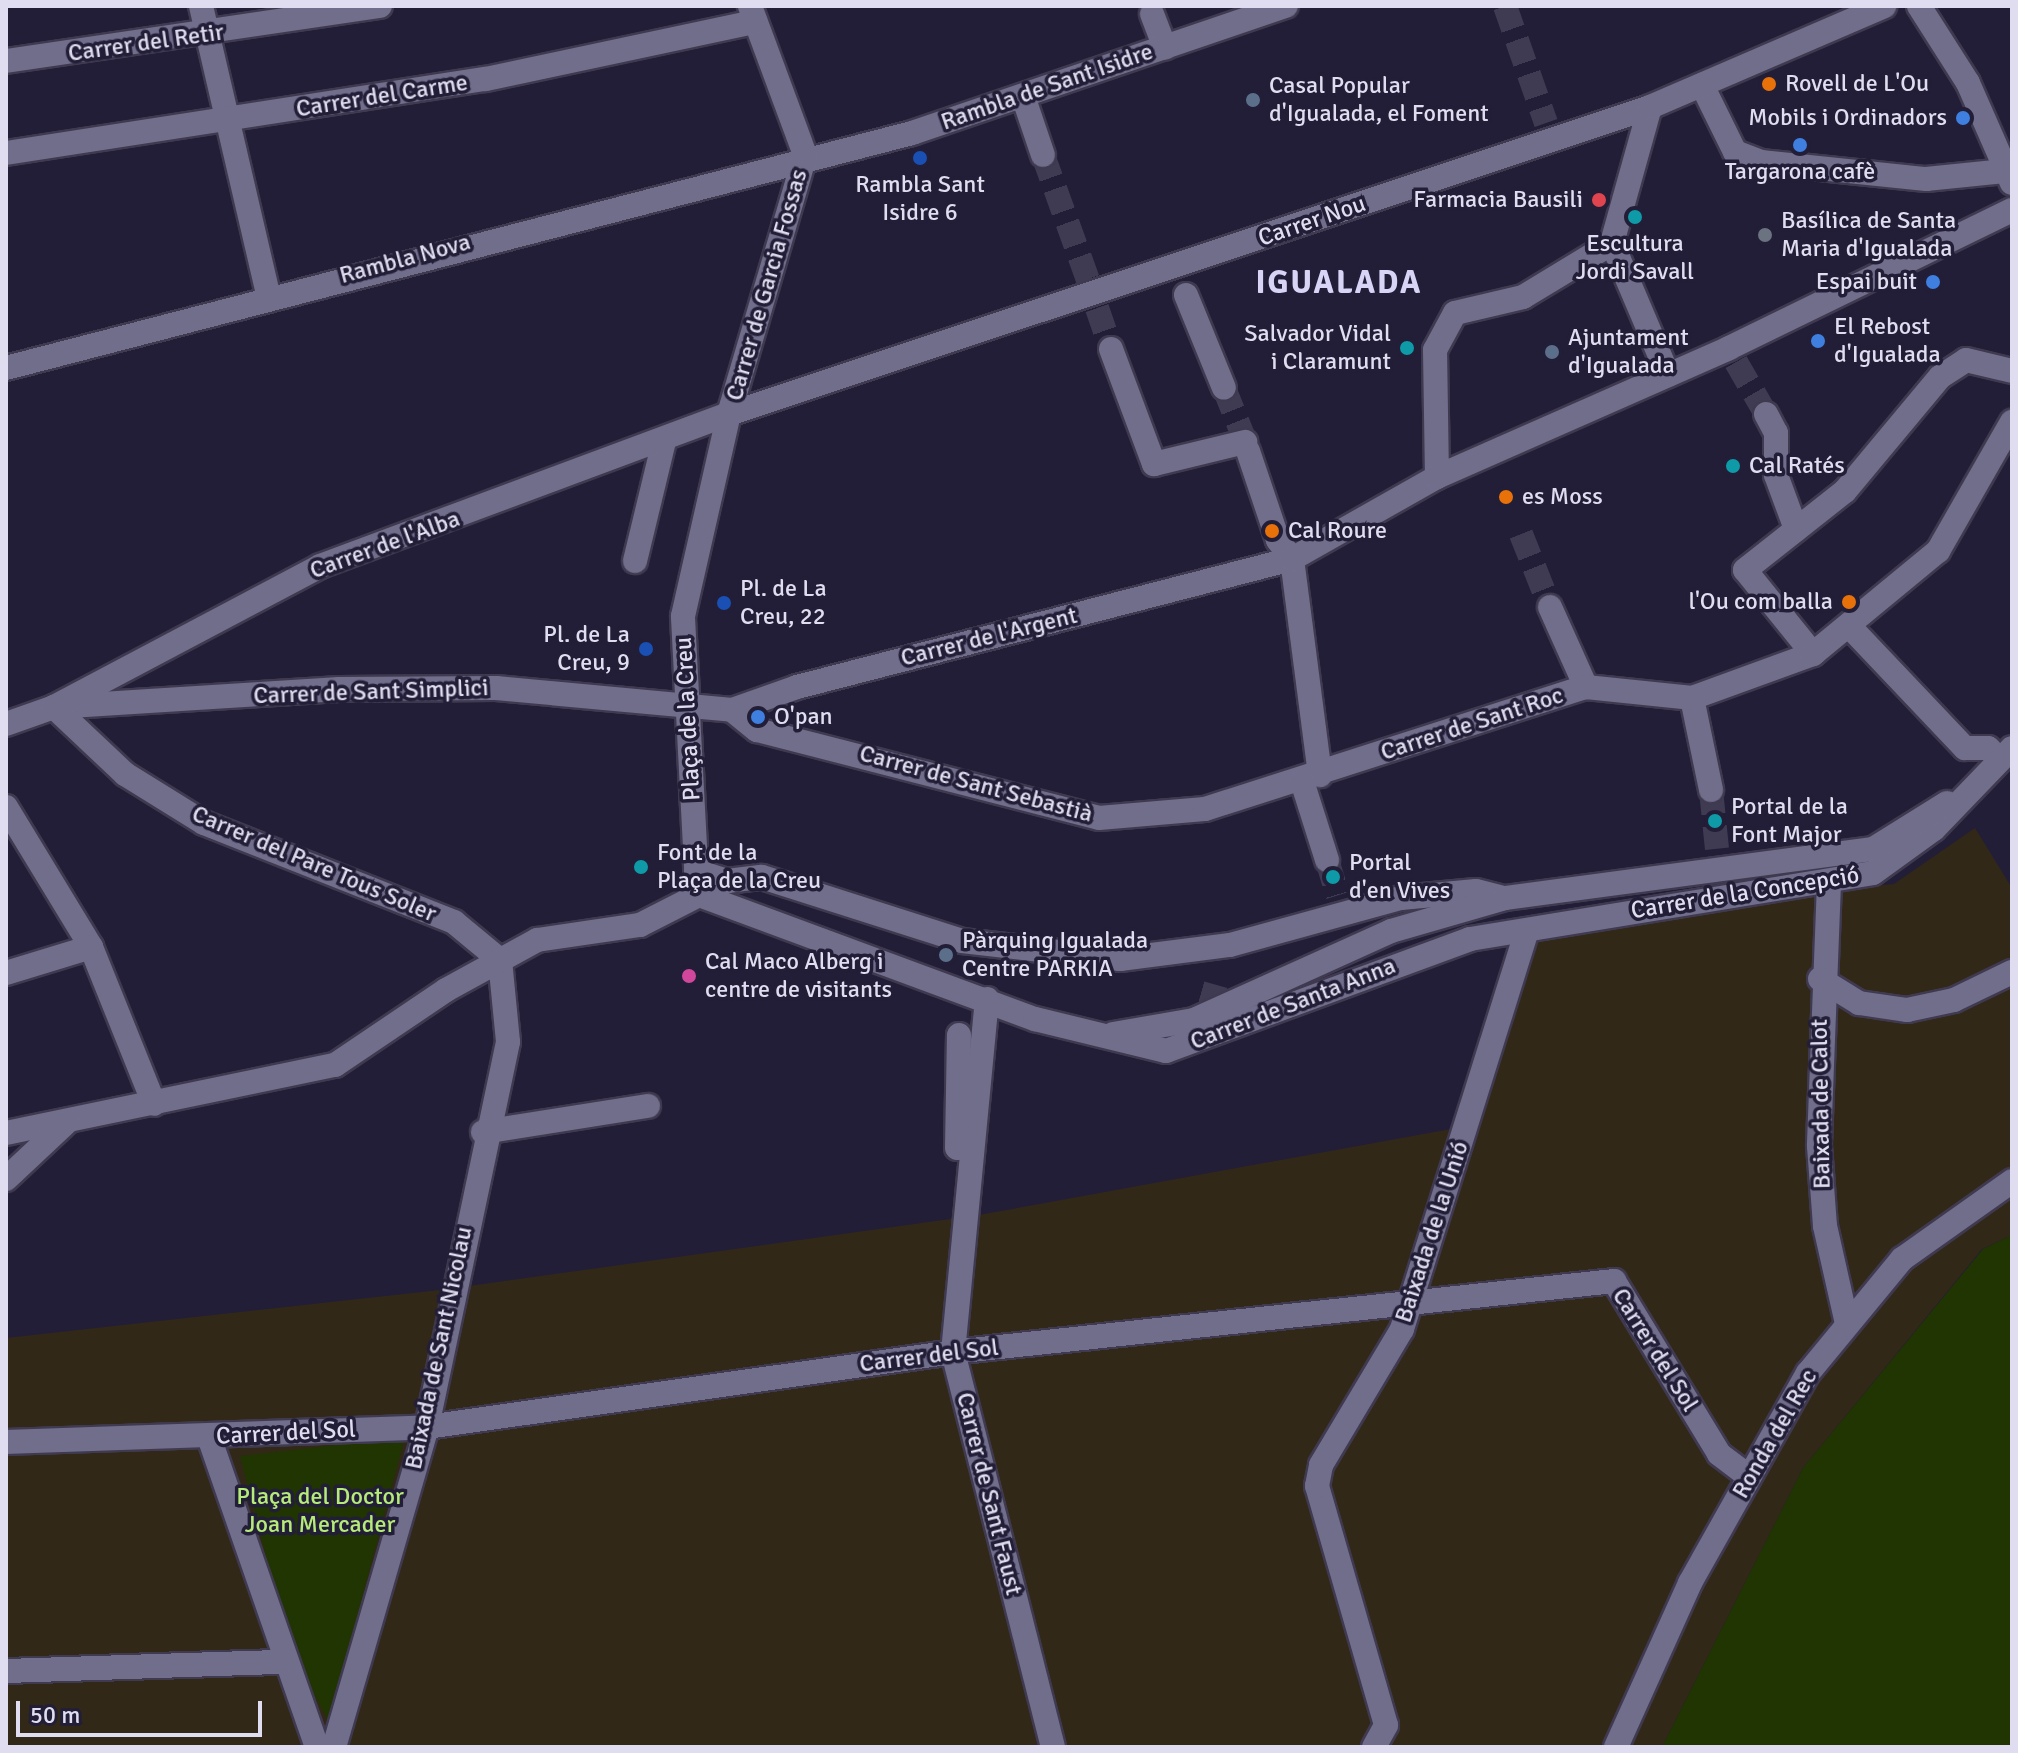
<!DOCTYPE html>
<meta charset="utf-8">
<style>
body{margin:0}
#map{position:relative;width:2018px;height:1753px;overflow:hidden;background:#221e37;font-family:Signika,sans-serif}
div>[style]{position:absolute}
.industrial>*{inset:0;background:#322818}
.green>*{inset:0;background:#213503}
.minor-tunnel>*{height:24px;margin-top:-12px;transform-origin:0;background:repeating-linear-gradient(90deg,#3e3b53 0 24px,transparent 0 36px)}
.roads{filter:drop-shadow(2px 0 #3f3a50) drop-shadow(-2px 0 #3f3a50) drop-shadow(0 2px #3f3a50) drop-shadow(0 -2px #3f3a50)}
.minor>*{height:24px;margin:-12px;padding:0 12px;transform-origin:12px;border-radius:12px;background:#716e8c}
.dots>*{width:22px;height:22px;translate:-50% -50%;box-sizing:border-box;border:4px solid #221e37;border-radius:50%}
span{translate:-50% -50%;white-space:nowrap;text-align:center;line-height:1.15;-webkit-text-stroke:7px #221e37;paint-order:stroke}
.street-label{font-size:24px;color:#dfddef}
.poi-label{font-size:24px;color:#dfddef}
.left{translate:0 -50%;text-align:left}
.right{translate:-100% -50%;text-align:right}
.park-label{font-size:24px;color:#b6eb7a}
.district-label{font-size:32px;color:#d7d4f6;font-weight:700;letter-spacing:2px}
.frame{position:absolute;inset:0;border:8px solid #dfddef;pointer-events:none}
.scale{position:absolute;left:16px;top:1701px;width:246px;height:36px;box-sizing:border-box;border:4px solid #dfddef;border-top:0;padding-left:10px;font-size:24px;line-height:28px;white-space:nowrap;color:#dfddef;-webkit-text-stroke:6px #221e37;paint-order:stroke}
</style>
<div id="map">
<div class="industrial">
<i style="clip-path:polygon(1975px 828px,2012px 888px,2012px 1235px,1982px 1249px,1803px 1468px,1662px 1747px,6px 1747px,6px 1338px,440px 1290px,979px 1215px,1451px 1129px,1512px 941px,1754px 897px,1894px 884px)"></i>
</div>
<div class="green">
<i style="clip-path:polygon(2012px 1235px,2012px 1747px,1662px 1747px,1803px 1468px,1983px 1249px)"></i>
<i style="clip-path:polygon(405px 1437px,329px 1722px,291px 1653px,240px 1456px)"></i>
</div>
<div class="minor-tunnel">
<i style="left:1505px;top:6px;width:124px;rotate:70.7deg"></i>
<i style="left:1043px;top:155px;width:136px;rotate:70.2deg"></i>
<i style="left:1097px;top:308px;width:43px;rotate:71.1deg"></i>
<i style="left:1736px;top:362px;width:60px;rotate:60deg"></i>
<i style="left:1224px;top:388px;width:54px;rotate:68.2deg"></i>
<i style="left:1521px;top:534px;width:79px;rotate:68.3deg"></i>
<i style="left:1711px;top:790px;width:59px;rotate:84.2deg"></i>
<i style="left:1327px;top:860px;width:37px;rotate:73deg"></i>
<i style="left:1201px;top:993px;width:33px;rotate:16deg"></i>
</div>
<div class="roads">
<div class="minor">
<i style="left:201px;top:6px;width:296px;rotate:76.9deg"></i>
<i style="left:750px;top:6px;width:159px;rotate:69.7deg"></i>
<i style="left:1919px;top:6px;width:91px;rotate:57.5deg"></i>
<i style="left:1968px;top:83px;width:109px;rotate:66.3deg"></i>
<i style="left:1152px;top:14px;width:36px;rotate:69deg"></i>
<i style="left:6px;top:61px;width:378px;rotate:-8.4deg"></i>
<i style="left:1702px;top:85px;width:75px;rotate:63.8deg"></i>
<i style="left:1735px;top:152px;width:28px;rotate:21deg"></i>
<i style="left:1761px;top:162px;width:166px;rotate:5.9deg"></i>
<i style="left:1926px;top:179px;width:79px;rotate:-5.8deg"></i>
<i style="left:1024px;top:99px;width:59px;rotate:71.3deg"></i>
<i style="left:6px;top:153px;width:486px;rotate:-8.8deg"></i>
<i style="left:486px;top:79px;width:275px;rotate:-12deg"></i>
<i style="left:1612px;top:243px;width:143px;rotate:67deg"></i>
<i style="left:1186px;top:295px;width:100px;rotate:67.8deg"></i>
<i style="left:1111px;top:349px;width:123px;rotate:69.5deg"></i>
<i style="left:1154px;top:464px;width:94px;rotate:-13.6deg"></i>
<i style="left:6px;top:368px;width:936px;rotate:-14.54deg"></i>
<i style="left:912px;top:133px;width:395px;rotate:-18.8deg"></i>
<i style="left:1766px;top:414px;width:21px;rotate:62deg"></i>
<i style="left:1776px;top:433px;width:42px;rotate:90deg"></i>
<i style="left:1776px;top:475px;width:58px;rotate:69.7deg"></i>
<i style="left:1248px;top:451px;width:94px;rotate:71.4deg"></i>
<i style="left:1278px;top:540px;width:24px;rotate:54deg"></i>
<i style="left:1437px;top:477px;width:127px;rotate:-90.9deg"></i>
<i style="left:1435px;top:350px;width:42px;rotate:-61.6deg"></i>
<i style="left:1455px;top:313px;width:70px;rotate:-13.2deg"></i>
<i style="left:1523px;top:297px;width:104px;rotate:-31.2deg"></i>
<i style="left:1612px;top:243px;width:141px;rotate:-74.4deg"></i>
<i style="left:1292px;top:559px;width:218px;rotate:82.6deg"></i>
<i style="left:635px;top:561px;width:123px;rotate:-76.4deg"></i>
<i style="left:1550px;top:607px;width:88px;rotate:65.8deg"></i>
<i style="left:1850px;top:627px;width:167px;rotate:46.5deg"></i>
<i style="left:1965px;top:748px;width:23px"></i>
<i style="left:1988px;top:748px;width:16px;rotate:43deg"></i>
<i style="left:1813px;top:654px;width:108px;rotate:-129deg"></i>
<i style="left:1745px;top:570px;width:127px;rotate:-38.3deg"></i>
<i style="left:1845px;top:491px;width:148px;rotate:-50.2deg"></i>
<i style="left:1940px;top:377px;width:31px;rotate:-33deg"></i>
<i style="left:1966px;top:360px;width:47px;rotate:13.4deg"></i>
<i style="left:1692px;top:698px;width:94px;rotate:78.3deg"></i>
<i style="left:54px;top:707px;width:286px;rotate:-3.6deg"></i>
<i style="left:339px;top:689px;width:157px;rotate:-0.4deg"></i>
<i style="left:496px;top:688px;width:237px;rotate:5.3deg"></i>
<i style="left:732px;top:710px;width:69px;rotate:-19.5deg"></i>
<i style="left:797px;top:687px;width:511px;rotate:-14.5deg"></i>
<i style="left:1292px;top:559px;width:167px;rotate:-29.5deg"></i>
<i style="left:1437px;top:477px;width:319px;rotate:-23.8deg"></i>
<i style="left:1729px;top:348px;width:315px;rotate:-26deg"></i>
<i style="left:54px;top:707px;width:98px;rotate:43.3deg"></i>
<i style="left:125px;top:774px;width:93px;rotate:31.8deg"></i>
<i style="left:204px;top:823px;width:269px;rotate:21.6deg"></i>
<i style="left:454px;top:922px;width:60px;rotate:39.6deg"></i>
<i style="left:500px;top:960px;width:82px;rotate:84.4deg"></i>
<i style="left:508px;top:1042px;width:393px;rotate:101.9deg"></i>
<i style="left:427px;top:1427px;width:333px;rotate:106.2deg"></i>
<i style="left:732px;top:710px;width:32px;rotate:39deg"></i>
<i style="left:757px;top:730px;width:353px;rotate:14.4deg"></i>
<i style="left:1099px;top:818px;width:106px;rotate:-4.9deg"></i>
<i style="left:1205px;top:809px;width:400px;rotate:-17.8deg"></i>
<i style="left:1586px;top:687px;width:107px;rotate:5.9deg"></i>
<i style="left:1692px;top:698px;width:129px;rotate:-20deg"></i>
<i style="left:1813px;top:654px;width:162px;rotate:-39.5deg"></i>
<i style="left:1938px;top:551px;width:149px;rotate:-60.2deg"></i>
<i style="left:6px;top:724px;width:51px;rotate:-19.5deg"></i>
<i style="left:54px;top:707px;width:301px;rotate:-27.9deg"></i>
<i style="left:320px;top:566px;width:436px;rotate:-20.4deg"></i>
<i style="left:729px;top:414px;width:971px;rotate:-18.43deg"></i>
<i style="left:1650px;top:107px;width:255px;rotate:-23.3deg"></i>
<i style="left:1302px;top:781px;width:83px;rotate:72.4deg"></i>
<i style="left:6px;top:807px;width:164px;rotate:58.7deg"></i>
<i style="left:91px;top:947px;width:169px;rotate:68.1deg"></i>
<i style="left:696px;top:871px;width:33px;rotate:18deg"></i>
<i style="left:727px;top:881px;width:35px;rotate:-7deg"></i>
<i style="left:762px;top:877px;width:210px;rotate:17.7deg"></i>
<i style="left:962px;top:941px;width:159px;rotate:6.5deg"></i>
<i style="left:1120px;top:959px;width:111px;rotate:-7.3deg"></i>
<i style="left:1230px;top:945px;width:177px;rotate:-15.4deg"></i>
<i style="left:1401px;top:898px;width:75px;rotate:-5.3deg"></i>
<i style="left:1476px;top:891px;width:25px;rotate:14deg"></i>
<i style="left:1829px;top:883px;width:263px;rotate:92.2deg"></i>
<i style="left:1819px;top:1146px;width:80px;rotate:85.7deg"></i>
<i style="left:1825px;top:1226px;width:100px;rotate:77.3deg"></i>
<i style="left:697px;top:885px;width:269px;rotate:-93deg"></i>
<i style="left:683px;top:616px;width:207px;rotate:-77.2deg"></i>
<i style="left:729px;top:414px;width:270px;rotate:-73.6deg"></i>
<i style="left:699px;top:895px;width:358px;rotate:20.3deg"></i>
<i style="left:1035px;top:1019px;width:135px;rotate:13.7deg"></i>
<i style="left:1166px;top:1051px;width:324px;rotate:-20.2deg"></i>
<i style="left:1470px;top:939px;width:408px;rotate:-9.3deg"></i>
<i style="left:1873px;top:873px;width:75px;rotate:-35.8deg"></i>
<i style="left:1934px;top:829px;width:112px;rotate:-46.1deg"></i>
<i style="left:6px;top:973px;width:89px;rotate:-17deg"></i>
<i style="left:1820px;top:979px;width:46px;rotate:31.6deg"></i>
<i style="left:1859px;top:1003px;width:49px;rotate:8.3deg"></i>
<i style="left:1907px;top:1010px;width:48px;rotate:-12deg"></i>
<i style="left:1954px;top:1000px;width:64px;rotate:-25.8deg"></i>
<i style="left:987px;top:999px;width:355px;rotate:95.5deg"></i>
<i style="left:953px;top:1352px;width:407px;rotate:75.8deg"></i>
<i style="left:1113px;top:1034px;width:82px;rotate:-9.8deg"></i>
<i style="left:1194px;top:1020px;width:216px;rotate:-24.3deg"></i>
<i style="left:1391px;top:931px;width:119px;rotate:-16.1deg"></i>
<i style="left:1505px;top:898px;width:371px;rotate:-7.6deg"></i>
<i style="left:1873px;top:849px;width:87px;rotate:-31.9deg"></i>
<i style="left:483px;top:1132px;width:167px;rotate:-9deg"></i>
<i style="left:6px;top:1133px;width:336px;rotate:-11.7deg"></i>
<i style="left:335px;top:1065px;width:134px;rotate:-34deg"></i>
<i style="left:446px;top:990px;width:104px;rotate:-28.8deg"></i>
<i style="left:537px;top:940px;width:104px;rotate:-8.3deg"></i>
<i style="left:640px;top:925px;width:66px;rotate:-27deg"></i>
<i style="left:957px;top:1148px;width:113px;rotate:-89deg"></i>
<i style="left:6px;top:1179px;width:83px;rotate:-43.1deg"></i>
<i style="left:209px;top:1437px;width:328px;rotate:70.8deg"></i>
<i style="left:6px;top:1442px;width:421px;rotate:-2deg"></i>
<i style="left:427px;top:1427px;width:531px;rotate:-8.11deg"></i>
<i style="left:953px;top:1352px;width:665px;rotate:-6.13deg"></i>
<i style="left:1614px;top:1281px;width:202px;rotate:58.7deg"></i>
<i style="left:1719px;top:1454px;width:38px;rotate:37deg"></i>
<i style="left:6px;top:1671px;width:277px;rotate:-1.9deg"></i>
<i style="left:1374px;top:1747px;width:25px;rotate:-61deg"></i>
<i style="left:1386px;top:1725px;width:249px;rotate:-106.1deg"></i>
<i style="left:1317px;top:1486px;width:21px;rotate:-79deg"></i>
<i style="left:1321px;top:1465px;width:158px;rotate:-59.2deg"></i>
<i style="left:1402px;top:1329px;width:417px;rotate:-72.6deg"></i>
<i style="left:1616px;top:1747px;width:180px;rotate:-65.7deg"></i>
<i style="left:1690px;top:1583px;width:241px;rotate:-60.7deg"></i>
<i style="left:1808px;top:1373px;width:148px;rotate:-50.5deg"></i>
<i style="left:1902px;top:1259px;width:135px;rotate:-35.3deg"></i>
</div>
</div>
<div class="dots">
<i style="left:1769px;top:84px;background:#e8710a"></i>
<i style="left:1253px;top:100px;background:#5c6f8a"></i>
<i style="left:1963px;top:118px;background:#3f7fe0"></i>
<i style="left:1800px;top:145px;background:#3f7fe0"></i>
<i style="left:920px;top:158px;background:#1a4fb4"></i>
<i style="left:1599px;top:200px;background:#e0444e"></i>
<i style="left:1635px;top:217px;background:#0f9aa8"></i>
<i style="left:1765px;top:235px;background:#6b7280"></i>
<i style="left:1933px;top:282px;background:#3f7fe0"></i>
<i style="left:1818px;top:341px;background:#3f7fe0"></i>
<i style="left:1407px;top:348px;background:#0f9aa8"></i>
<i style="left:1552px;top:352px;background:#5c6f8a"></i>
<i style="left:1733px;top:466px;background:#0f9aa8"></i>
<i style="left:1506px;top:497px;background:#e8710a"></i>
<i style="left:1272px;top:531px;background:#e8710a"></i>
<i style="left:1849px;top:602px;background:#e8710a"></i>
<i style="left:724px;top:603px;background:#1a4fb4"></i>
<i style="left:646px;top:649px;background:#1a4fb4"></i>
<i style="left:758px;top:717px;background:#3f7fe0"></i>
<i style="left:1715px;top:821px;background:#0f9aa8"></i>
<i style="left:641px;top:867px;background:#0f9aa8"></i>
<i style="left:1333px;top:877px;background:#0f9aa8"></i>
<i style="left:946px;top:955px;background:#5c6f8a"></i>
<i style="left:689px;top:976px;background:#d1479c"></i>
</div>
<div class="street-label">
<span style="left:146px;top:43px;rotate:-8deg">Carrer del Retir</span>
<span style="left:1047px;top:87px;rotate:-19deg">Rambla de Sant Isidre</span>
<span style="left:382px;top:96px;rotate:-9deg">Carrer del Carme</span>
<span style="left:1312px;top:221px;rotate:-19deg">Carrer Nou</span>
<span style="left:405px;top:259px;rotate:-15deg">Rambla Nova</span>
<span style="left:767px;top:285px;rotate:-74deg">Carrer de Garcia Fossas</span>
<span style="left:385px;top:545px;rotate:-20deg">Carrer de l'Alba</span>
<span style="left:989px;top:637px;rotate:-14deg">Carrer de l'Argent</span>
<span style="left:371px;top:692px;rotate:-2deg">Carrer de Sant Simplici</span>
<span style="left:688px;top:719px;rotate:-93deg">Plaça de la Creu</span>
<span style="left:1472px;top:724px;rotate:-18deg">Carrer de Sant Roc</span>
<span style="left:976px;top:784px;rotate:15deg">Carrer de Sant Sebastià</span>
<span style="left:314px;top:864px;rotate:23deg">Carrer del Pare Tous Soler</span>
<span style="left:1745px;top:893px;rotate:-9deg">Carrer de la Concepció</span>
<span style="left:1293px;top:1004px;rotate:-21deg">Carrer de Santa Anna</span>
<span style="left:1821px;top:1104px;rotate:-91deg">Baixada de Calot</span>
<span style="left:1432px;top:1232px;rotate:-72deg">Baixada de la Unió</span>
<span style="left:439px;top:1348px;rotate:-78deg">Baixada de Sant Nicolau</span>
<span style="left:1655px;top:1350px;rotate:58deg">Carrer del Sol</span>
<span style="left:929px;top:1356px;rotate:-7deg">Carrer del Sol</span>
<span style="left:286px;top:1433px;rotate:-3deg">Carrer del Sol</span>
<span style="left:1775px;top:1434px;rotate:-60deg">Ronda del Rec</span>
<span style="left:989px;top:1494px;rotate:76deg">Carrer de Sant Faust</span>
</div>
<div class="poi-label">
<span class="left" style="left:1785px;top:84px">Rovell de L'Ou</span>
<span class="left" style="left:1269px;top:100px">Casal Popular<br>d'Igualada, el Foment</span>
<span class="right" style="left:1947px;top:118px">Mobils i Ordinadors</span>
<span style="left:1800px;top:172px">Targarona cafè</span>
<span style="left:920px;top:199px">Rambla Sant<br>Isidre 6</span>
<span class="right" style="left:1583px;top:200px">Farmacia Bausili</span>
<span class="left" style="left:1781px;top:235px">Basílica de Santa<br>Maria d'Igualada</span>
<span style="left:1635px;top:258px">Escultura<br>Jordi Savall</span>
<span class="right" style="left:1917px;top:282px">Espai buit</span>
<span class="left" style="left:1834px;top:341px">El Rebost<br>d'Igualada</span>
<span class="right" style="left:1391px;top:348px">Salvador Vidal<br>i Claramunt</span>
<span class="left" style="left:1568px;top:352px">Ajuntament<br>d'Igualada</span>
<span class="left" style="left:1749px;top:466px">Cal Ratés</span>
<span class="left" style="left:1522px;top:497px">es Moss</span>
<span class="left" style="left:1288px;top:531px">Cal Roure</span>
<span class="left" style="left:740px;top:603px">Pl. de La<br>Creu, 22</span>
<span class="right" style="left:1833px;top:602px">l'Ou com balla</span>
<span class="right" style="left:630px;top:649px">Pl. de La<br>Creu, 9</span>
<span class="left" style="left:774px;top:717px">O'pan</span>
<span class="left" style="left:1731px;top:821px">Portal de la<br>Font Major</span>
<span class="left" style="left:657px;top:867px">Font de la<br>Plaça de la Creu</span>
<span class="left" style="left:1349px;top:877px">Portal<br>d'en Vives</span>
<span class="left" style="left:962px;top:955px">Pàrquing Igualada<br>Centre PARKIA</span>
<span class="left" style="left:705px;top:976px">Cal Maco Alberg i<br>centre de visitants</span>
</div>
<div class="park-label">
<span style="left:320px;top:1511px">Plaça del Doctor<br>Joan Mercader</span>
</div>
<div class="district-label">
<span style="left:1339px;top:283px">IGUALADA</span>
</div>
<div class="frame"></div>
<div class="scale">50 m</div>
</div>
